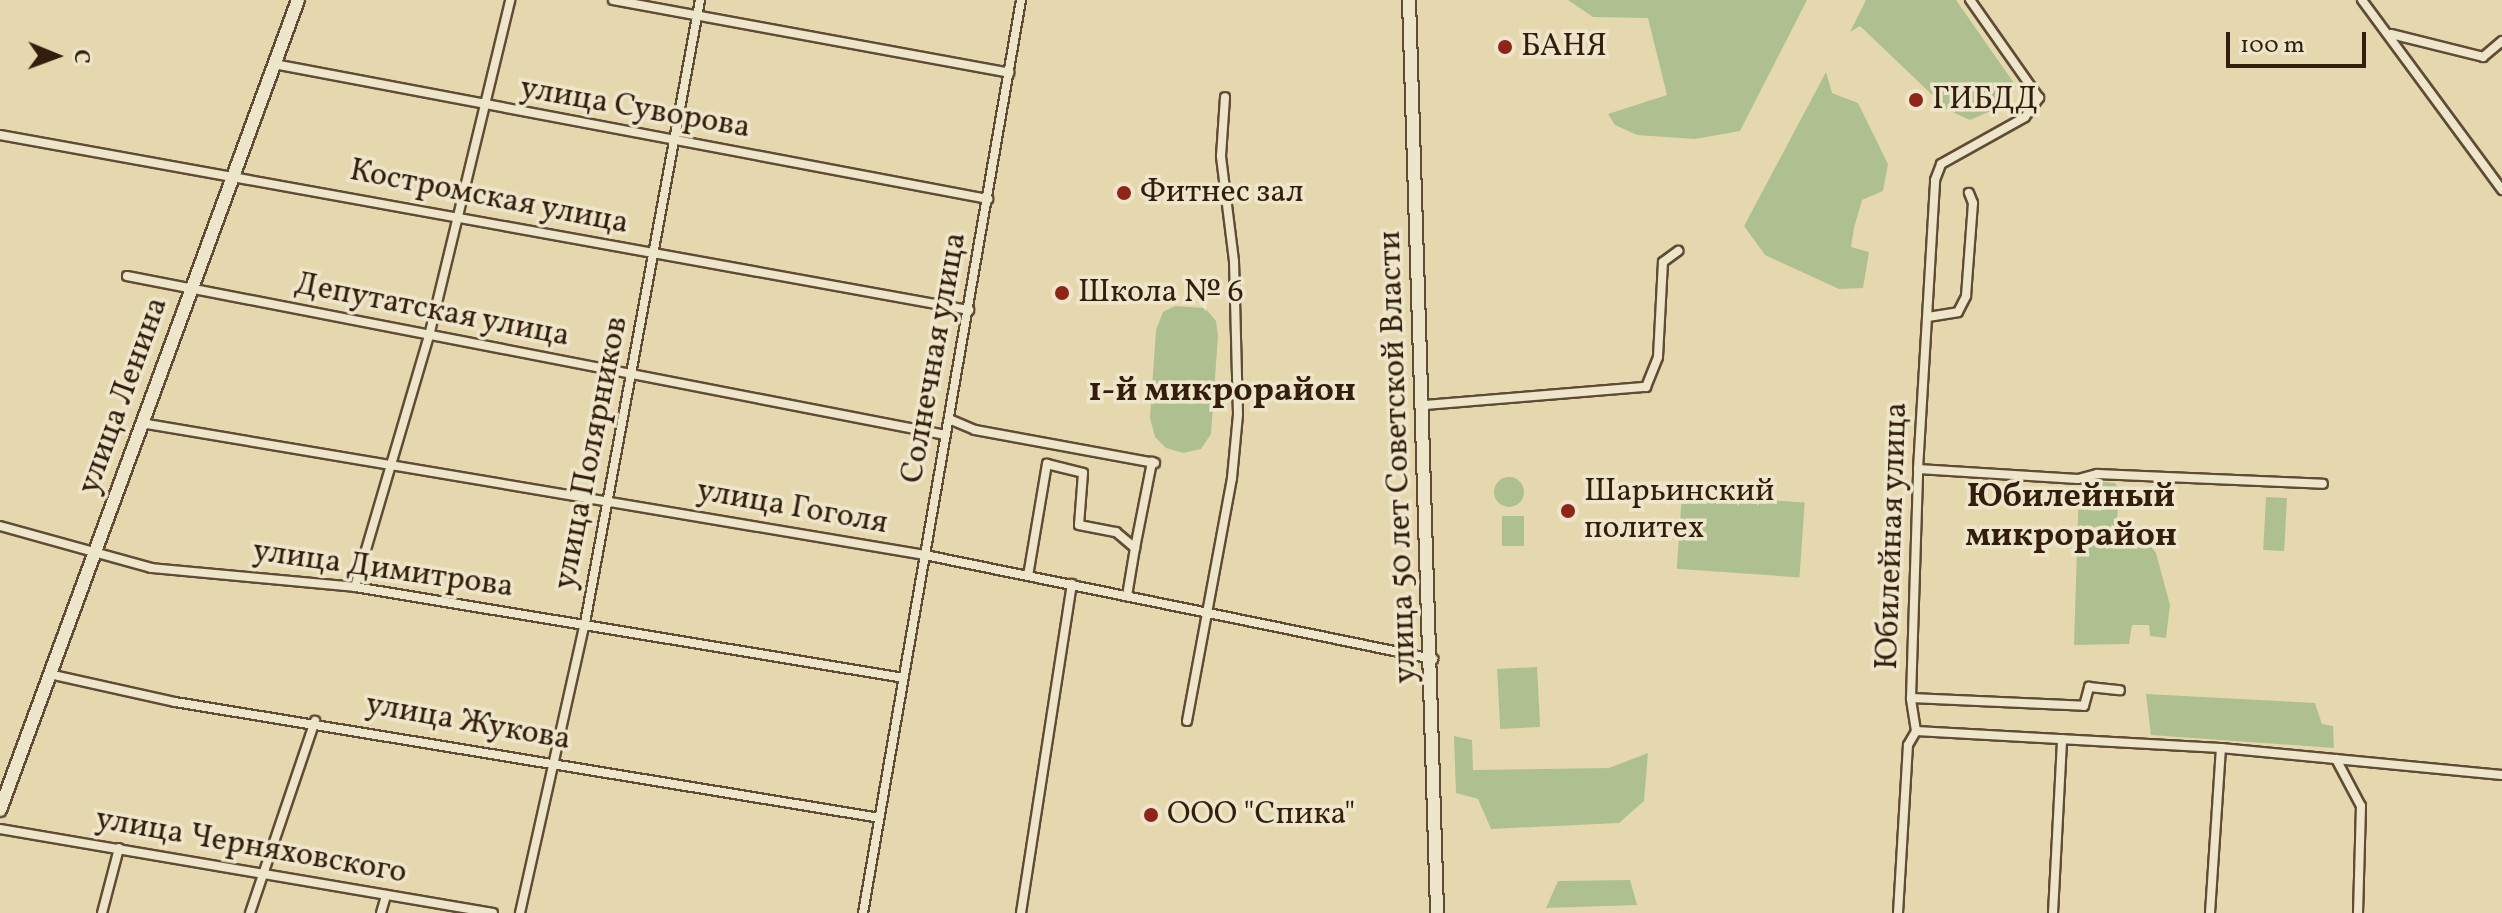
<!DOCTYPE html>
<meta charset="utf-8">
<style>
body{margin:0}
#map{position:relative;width:2502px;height:913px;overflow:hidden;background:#e5d8af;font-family:Vollkorn,serif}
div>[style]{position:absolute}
.green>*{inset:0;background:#afc090;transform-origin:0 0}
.round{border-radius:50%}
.roads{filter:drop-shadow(2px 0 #604c36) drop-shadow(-2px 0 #604c36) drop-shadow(0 2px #604c36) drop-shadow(0 -2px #604c36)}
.street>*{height:8px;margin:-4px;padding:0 4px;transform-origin:4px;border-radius:4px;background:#eee6cb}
.secondary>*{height:12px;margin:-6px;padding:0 6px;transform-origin:6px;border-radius:6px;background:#eee6cb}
.dots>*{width:22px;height:22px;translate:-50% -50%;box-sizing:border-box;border:4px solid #eee6cb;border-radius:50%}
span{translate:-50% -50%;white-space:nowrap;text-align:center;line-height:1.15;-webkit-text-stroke:7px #eee6cb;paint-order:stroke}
.poi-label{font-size:32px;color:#331e0d}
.left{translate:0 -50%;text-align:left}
.street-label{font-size:32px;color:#331e0d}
.neighbourhood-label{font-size:34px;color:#331e0d;font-weight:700}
.north{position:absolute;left:16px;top:16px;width:80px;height:80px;-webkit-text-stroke:6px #eee6cb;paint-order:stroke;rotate:91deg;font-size:22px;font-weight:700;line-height:32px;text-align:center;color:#331e0d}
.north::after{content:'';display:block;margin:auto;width:28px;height:36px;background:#331e0d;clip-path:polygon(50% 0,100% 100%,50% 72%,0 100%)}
.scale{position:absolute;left:2226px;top:32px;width:140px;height:36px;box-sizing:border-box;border:4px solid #331e0d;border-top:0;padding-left:10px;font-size:24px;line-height:28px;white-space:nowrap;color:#331e0d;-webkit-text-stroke:6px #eee6cb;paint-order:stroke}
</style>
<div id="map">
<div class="green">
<i style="clip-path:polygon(1568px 0,1807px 0,1740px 131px,1695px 139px,1637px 135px,1615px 125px,1608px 114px,1667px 95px,1648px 18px,1593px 17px)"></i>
<i style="clip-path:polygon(1866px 0,1956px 0,2016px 86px,2007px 104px,1970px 120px,1948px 110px,1860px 26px,1850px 32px)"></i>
<i style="clip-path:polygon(1826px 72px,1832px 93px,1858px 103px,1888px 164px,1883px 191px,1862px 200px,1854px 228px,1851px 247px,1869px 252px,1863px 288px,1839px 289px,1765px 255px,1744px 226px)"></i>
<i style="clip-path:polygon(1175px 306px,1205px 308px,1216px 321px,1218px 336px,1211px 434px,1201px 449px,1183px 453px,1166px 448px,1155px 437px,1150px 418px,1156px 330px,1163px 312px)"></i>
<i class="round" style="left:1494px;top:477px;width:30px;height:30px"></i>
<i style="clip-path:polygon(2103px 482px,2115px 483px,2119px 490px,2117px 521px,2143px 536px,2156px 553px,2170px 605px,2166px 638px,2150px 636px,2149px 625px,2132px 625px,2129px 644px,2074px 645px,2079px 486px,2089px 488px,2088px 510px,2101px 511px)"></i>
<i style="left:1682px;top:494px;width:123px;height:75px;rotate:4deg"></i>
<i style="left:2266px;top:497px;width:21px;height:53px;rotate:3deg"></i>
<i style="left:1502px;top:516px;width:22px;height:30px"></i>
<i style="left:1537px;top:667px;width:60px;height:40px;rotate:87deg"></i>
<i style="clip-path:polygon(2146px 694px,2315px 703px,2322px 724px,2333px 726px,2334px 748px,2151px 735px)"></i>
<i style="clip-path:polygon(1454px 736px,1472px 740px,1473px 770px,1609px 768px,1648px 753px,1644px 801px,1619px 823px,1491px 829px,1478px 799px,1456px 793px)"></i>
<i style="clip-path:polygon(1630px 880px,1637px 905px,1546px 908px,1558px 881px)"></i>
</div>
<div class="roads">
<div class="street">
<i style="left:613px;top:0;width:403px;rotate:10.4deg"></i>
<i style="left:2362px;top:0;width:236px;rotate:53.6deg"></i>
<i style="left:2391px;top:34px;width:95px;rotate:14deg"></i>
<i style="left:2483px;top:57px;width:25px;rotate:-40deg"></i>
<i style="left:274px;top:64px;width:727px;rotate:10.71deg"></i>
<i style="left:0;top:135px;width:985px;rotate:10.24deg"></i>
<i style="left:127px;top:276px;width:834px;rotate:10.99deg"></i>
<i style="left:1928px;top:317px;width:30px;rotate:-9deg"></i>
<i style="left:1958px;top:312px;width:18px;rotate:-63deg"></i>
<i style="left:1966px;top:296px;width:93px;rotate:-85.7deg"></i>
<i style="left:1973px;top:203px;width:11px;rotate:-112deg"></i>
<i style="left:1425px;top:405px;width:222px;rotate:-4.7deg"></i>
<i style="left:1646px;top:387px;width:32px;rotate:-68deg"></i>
<i style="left:1658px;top:357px;width:95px;rotate:-87deg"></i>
<i style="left:1663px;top:262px;width:19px;rotate:-36deg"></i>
<i style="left:949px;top:419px;width:28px;rotate:23deg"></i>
<i style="left:975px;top:430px;width:183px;rotate:10.4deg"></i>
<i style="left:141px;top:423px;width:795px;rotate:9.56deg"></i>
<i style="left:925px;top:555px;width:519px;rotate:11.57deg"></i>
<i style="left:1918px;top:469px;width:160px;rotate:3.6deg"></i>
<i style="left:2078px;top:479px;width:20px;rotate:-15deg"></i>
<i style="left:2097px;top:474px;width:226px;rotate:2.5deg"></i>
<i style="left:0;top:526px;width:157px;rotate:15.5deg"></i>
<i style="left:151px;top:568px;width:205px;rotate:5.3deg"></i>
<i style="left:355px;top:587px;width:556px;rotate:9.41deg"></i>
<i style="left:1135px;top:548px;width:88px;rotate:-78.8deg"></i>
<i style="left:1028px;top:576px;width:114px;rotate:-80.4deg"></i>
<i style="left:1047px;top:464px;width:37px;rotate:14deg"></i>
<i style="left:1083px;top:473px;width:52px;rotate:94.4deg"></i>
<i style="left:1079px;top:525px;width:38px;rotate:11deg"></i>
<i style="left:1116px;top:532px;width:25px;rotate:40deg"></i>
<i style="left:1135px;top:548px;width:49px;rotate:99.5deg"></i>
<i style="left:355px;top:587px;width:262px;rotate:-73.6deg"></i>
<i style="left:429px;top:336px;width:346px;rotate:-76.4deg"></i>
<i style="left:49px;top:674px;width:129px;rotate:12.5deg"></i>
<i style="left:175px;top:702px;width:714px;rotate:9.34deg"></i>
<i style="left:1911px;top:698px;width:173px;rotate:2.6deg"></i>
<i style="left:2084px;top:706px;width:20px;rotate:-75deg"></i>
<i style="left:2089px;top:687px;width:31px;rotate:6deg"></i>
<i style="left:1187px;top:721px;width:247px;rotate:-79.5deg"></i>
<i style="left:1232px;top:478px;width:64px;rotate:-84.6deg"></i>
<i style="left:1238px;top:414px;width:153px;rotate:-91.5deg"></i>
<i style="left:1234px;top:261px;width:106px;rotate:-97.1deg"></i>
<i style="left:1221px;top:156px;width:59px;rotate:-86.1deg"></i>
<i style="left:1916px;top:731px;width:33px;rotate:-99deg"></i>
<i style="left:1911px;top:698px;width:229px;rotate:-88.2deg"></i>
<i style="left:1918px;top:469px;width:289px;rotate:-86.6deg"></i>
<i style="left:1935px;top:180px;width:17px;rotate:-69deg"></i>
<i style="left:1941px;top:164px;width:96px;rotate:-29.2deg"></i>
<i style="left:2025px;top:117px;width:24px;rotate:-54deg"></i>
<i style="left:2039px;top:98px;width:120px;rotate:-125.1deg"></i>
<i style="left:1916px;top:731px;width:305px;rotate:3.2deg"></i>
<i style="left:2221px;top:748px;width:282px;rotate:5.5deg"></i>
<i style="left:2336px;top:759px;width:53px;rotate:62deg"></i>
<i style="left:2361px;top:806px;width:107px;rotate:91.6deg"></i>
<i style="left:0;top:829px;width:500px;rotate:9.67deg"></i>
<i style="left:102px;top:913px;width:67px;rotate:-75.3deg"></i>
<i style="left:250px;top:913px;width:203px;rotate:-71.3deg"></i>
<i style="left:381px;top:913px;width:19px;rotate:-74deg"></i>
<i style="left:520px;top:913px;width:297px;rotate:-77.4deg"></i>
<i style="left:585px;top:623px;width:634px;rotate:-79.54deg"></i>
<i style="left:863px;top:913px;width:927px;rotate:-80.18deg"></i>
<i style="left:1021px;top:913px;width:333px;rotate:-81.2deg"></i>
<i style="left:1898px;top:913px;width:168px;rotate:-86.6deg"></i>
<i style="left:1908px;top:745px;width:16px;rotate:-60deg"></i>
<i style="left:2053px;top:913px;width:174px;rotate:-87deg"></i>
<i style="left:2210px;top:913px;width:165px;rotate:-86.2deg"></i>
</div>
<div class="secondary">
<i style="left:1409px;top:0;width:913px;rotate:88.24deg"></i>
<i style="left:0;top:810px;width:863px;rotate:-69.8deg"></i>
</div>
</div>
<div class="dots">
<i style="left:1505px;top:47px;background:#8f2418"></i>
<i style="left:1916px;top:100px;background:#8f2418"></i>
<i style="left:1124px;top:193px;background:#8f2418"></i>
<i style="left:1062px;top:293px;background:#8f2418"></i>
<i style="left:1568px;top:511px;background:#8f2418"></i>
<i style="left:1151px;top:815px;background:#8f2418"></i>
</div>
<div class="poi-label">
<span class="left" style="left:1521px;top:47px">БАНЯ</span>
<span class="left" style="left:1932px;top:100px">ГИБДД</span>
<span class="left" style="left:1140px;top:193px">Фитнес зал</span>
<span class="left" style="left:1078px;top:293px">Школа № 6</span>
<span class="left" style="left:1584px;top:511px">Шарьинский<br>политех</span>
<span class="left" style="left:1167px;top:815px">ООО "Спика"</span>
</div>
<div class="street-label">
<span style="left:635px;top:109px;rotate:10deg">улица Суворова</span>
<span style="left:489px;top:198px;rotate:11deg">Костромская улица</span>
<span style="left:432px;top:311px;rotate:11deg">Депутатская улица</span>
<span style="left:935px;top:358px;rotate:-80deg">Солнечная улица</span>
<span style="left:124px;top:396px;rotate:-70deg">улица Ленина</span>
<span style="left:592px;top:453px;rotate:-79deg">улица Полярников</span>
<span style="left:1399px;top:457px;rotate:-92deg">улица 50 лет Советской Власти</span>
<span style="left:792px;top:508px;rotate:10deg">улица Гоголя</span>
<span style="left:1893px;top:536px;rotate:-88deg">Юбилейная улица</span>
<span style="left:383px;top:570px;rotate:8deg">улица Димитрова</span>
<span style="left:468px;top:723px;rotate:10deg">улица Жукова</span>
<span style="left:251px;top:847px;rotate:10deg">улица Черняховского</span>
</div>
<div class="neighbourhood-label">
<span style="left:1222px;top:392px">1-й микрорайон</span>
<span style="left:2071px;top:517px">Юбилейный<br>микрорайон</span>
</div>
<div class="north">С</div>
<div class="scale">100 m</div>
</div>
